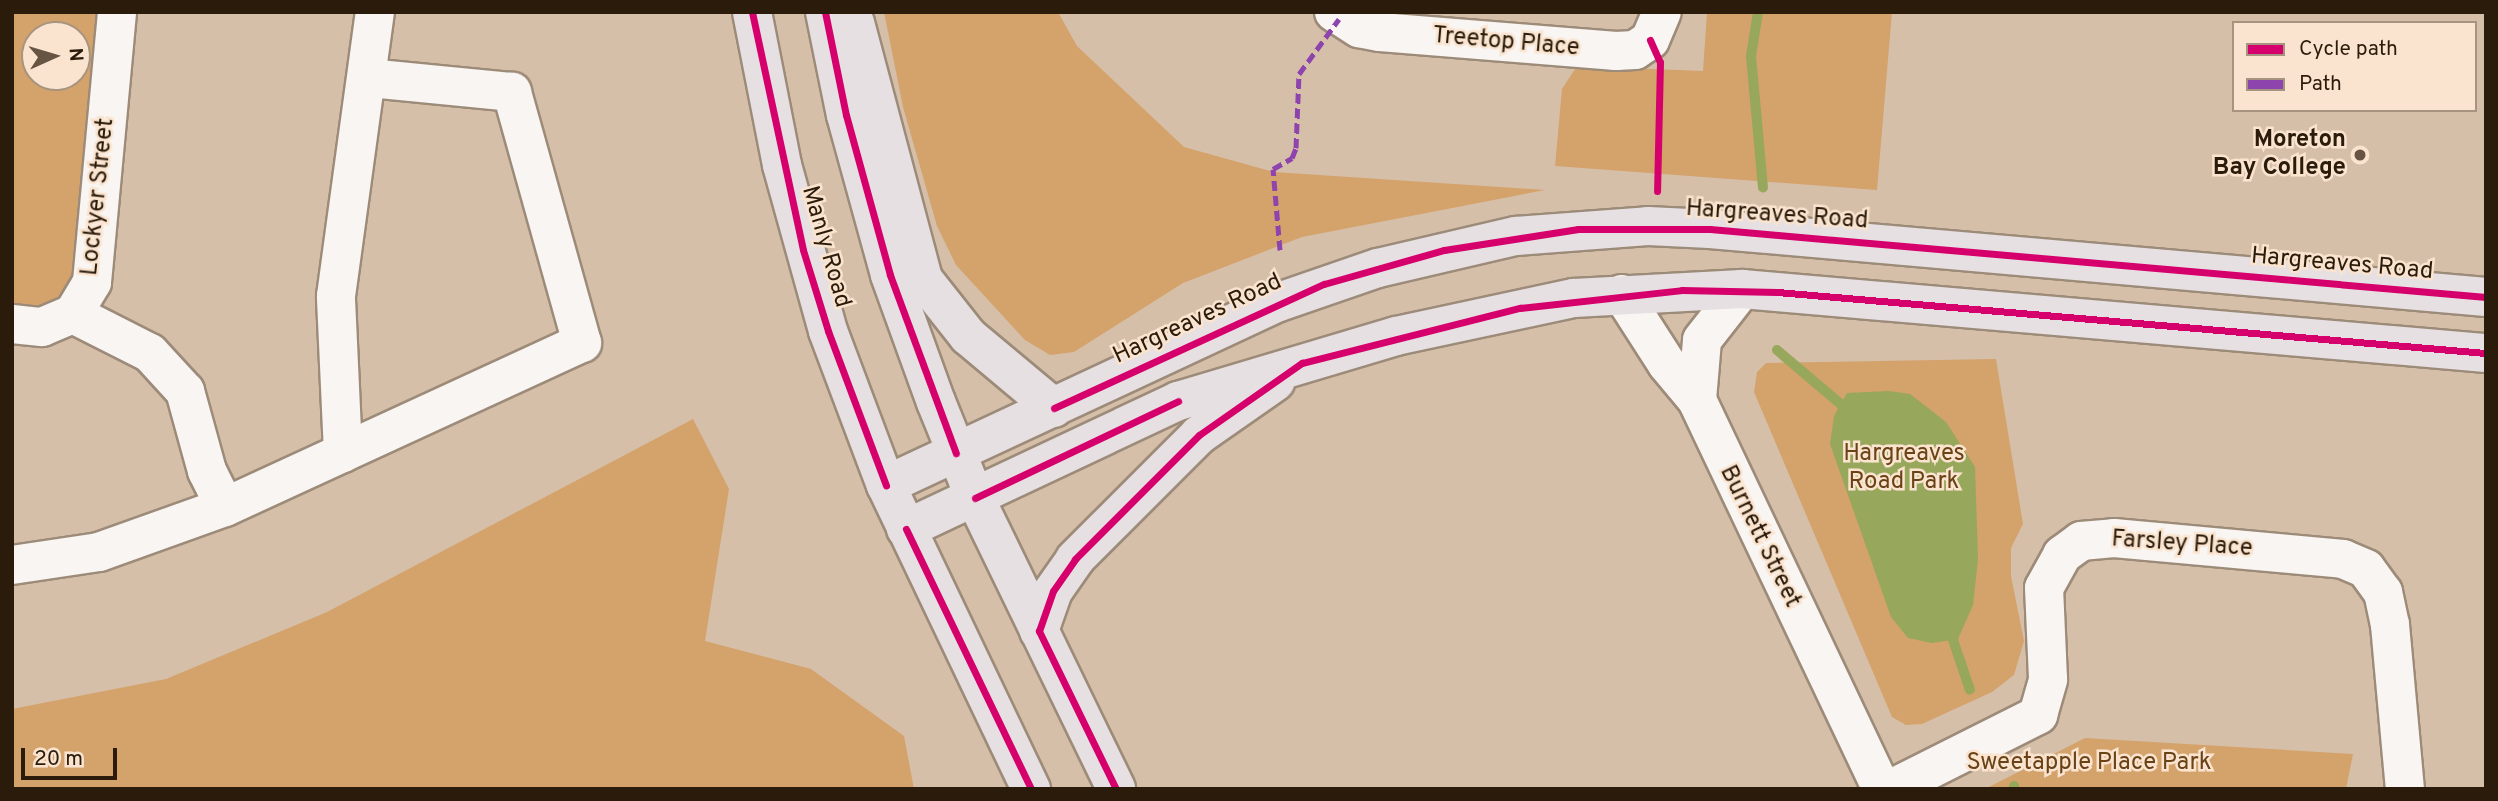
<!DOCTYPE html>
<style>
body{margin:0}
#map{position:relative;width:2498px;height:801px;overflow:hidden;background:#d6bfa9;font-family:Overpass,sans-serif}
div>[style]{position:absolute}
.green>*{inset:0;background:#d4a26b}
.water>*{inset:0;background:#97a75b}
.stream>*{height:10px;margin:-5px;padding:0 5px;transform-origin:5px;border-radius:5px;background:#97a75b}
.roads{filter:drop-shadow(2px 0 #9d8b79) drop-shadow(-2px 0 #9d8b79) drop-shadow(0 2px #9d8b79) drop-shadow(0 -2px #9d8b79)}
.minor>*{height:38px;margin:-19px;padding:0 19px;transform-origin:19px;border-radius:19px;background:#f9f5f2}
.major>*{height:38px;margin:-19px;padding:0 19px;transform-origin:19px;border-radius:19px;background:#e6e0e2}
.quiet>*{height:5px;margin-top:-2.5px;transform-origin:0;background:repeating-linear-gradient(90deg,#8e44ad 0 10px,transparent 0 15px)}
.cycleway>*{height:7px;margin:-3.5px;padding:0 3.5px;transform-origin:3.5px;border-radius:3.5px;background:#d6006c}
.dots>*{width:19px;height:19px;translate:-50% -50%;box-sizing:border-box;border:4px solid #fae4cf;border-radius:50%}
span{translate:-50% -50%;white-space:nowrap;text-align:center;line-height:1.15;-webkit-text-stroke:5px #fae4cf;paint-order:stroke}
.street-label{font-size:24px;color:#2b1b0a}
.poi-label{font-size:24px;color:#2b1b0a;font-weight:700}
.right{translate:-100% -50%;text-align:right}
.park-label{font-size:24px;color:#694216}
.frame{position:absolute;inset:0;border:14px solid #2b1b0a;pointer-events:none}
.legend{position:absolute;left:2232px;top:21px;width:245px;height:91px;box-sizing:border-box;background:#fae4cf;border:2px solid #a79480;margin:0;padding:9px 12px;list-style:none;font-size:21px;color:#2b1b0a}
.legend li{display:flex;align-items:center;gap:14px;height:35px}
.legend b{width:35px;border:2px solid #a79480}
.north{position:absolute;left:21px;top:21px;width:70px;height:70px;box-sizing:border-box;background:#fae4cf;border:2px solid #a79480;border-radius:50%;rotate:86deg;font-size:19px;font-weight:700;line-height:28px;text-align:center;color:#2b1b0a}
.north::after{content:'';display:block;margin:auto;width:24px;height:32px;background:#675442;clip-path:polygon(50% 0,100% 100%,50% 72%,0 100%)}
.scale{position:absolute;left:21px;top:748px;width:96px;height:32px;box-sizing:border-box;border:4px solid #2b1b0a;border-top:0;padding-left:9px;font-size:21px;line-height:24px;white-space:nowrap;color:#2b1b0a;-webkit-text-stroke:5px #fae4cf;paint-order:stroke}
</style>
<div id="map">
<div class="green">
<i style="clip-path:polygon(evenodd,12px 12px,96px 12px,76px 273px,59px 301px,24px 309px,12px 307px,12px 12px,35px 35px,77px 35px,77px 77px,35px 77px,35px 35px)"></i>
<i style="clip-path:polygon(884px 12px,1058px 12px,1077px 46px,1184px 147px,1274px 172px,1545px 190px,1302px 237px,1183px 283px,1074px 352px,1050px 355px,1025px 340px,956px 265px,937px 226px,903px 107px)"></i>
<i style="clip-path:polygon(1707px 12px,1892px 12px,1877px 190px,1555px 166px,1562px 89px,1577px 66px,1703px 71px)"></i>
<i style="clip-path:polygon(1996px 359px,2023px 524px,2011px 548px,2011px 576px,2024px 641px,2014px 675px,1992px 692px,1922px 724px,1906px 725px,1892px 717px,1754px 392px,1757px 372px,1766px 363px)"></i>
<i style="clip-path:polygon(693px 419px,729px 489px,705px 641px,811px 669px,904px 736px,914px 789px,12px 789px,12px 709px,166px 679px,327px 612px)"></i>
<i style="clip-path:polygon(2085px 738px,2353px 754px,2346px 789px,1985px 789px)"></i>
</div>
<div class="water">
<i style="clip-path:polygon(1889px 391px,1910px 394px,1946px 422px,1975px 467px,1978px 559px,1973px 605px,1958px 639px,1932px 643px,1908px 638px,1891px 617px,1830px 444px,1834px 416px,1847px 393px)"></i>
</div>
<div class="stream">
<i style="left:1758px;top:12px;width:45px;rotate:99deg"></i>
<i style="left:1751px;top:56px;width:132px;rotate:84.8deg"></i>
<i style="left:1777px;top:350px;width:96px;rotate:40.3deg"></i>
<i style="left:1949px;top:628px;width:65px;rotate:71.3deg"></i>
<i style="left:2014px;top:786px;width:3px;rotate:72deg"></i>
</div>
<div class="roads">
<div class="minor">
<i style="left:1334px;top:12px;width:30px;rotate:33deg"></i>
<i style="left:1359px;top:28px;width:21px;rotate:11deg"></i>
<i style="left:1380px;top:32px;width:237px;rotate:4.6deg"></i>
<i style="left:1616px;top:51px;width:19px;rotate:-3deg"></i>
<i style="left:1635px;top:50px;width:18px;rotate:-34deg"></i>
<i style="left:1650px;top:40px;width:30px;rotate:-67deg"></i>
<i style="left:1622px;top:294px;width:83px;rotate:57.3deg"></i>
<i style="left:1667px;top:364px;width:47px;rotate:50.2deg"></i>
<i style="left:1697px;top:400px;width:431px;rotate:64.6deg"></i>
<i style="left:73px;top:314px;width:86px;rotate:26.9deg"></i>
<i style="left:150px;top:353px;width:52px;rotate:47.4deg"></i>
<i style="left:185px;top:391px;width:83px;rotate:74.6deg"></i>
<i style="left:207px;top:471px;width:40px;rotate:63.4deg"></i>
<i style="left:12px;top:324px;width:30px;rotate:6deg"></i>
<i style="left:42px;top:327px;width:34px;rotate:-23deg"></i>
<i style="left:73px;top:314px;width:37px;rotate:-59deg"></i>
<i style="left:92px;top:282px;width:271px;rotate:-84.7deg"></i>
<i style="left:1697px;top:400px;width:60px;rotate:-85.2deg"></i>
<i style="left:1702px;top:340px;width:65px;rotate:-51.9deg"></i>
<i style="left:343px;top:453px;width:157px;rotate:-92.6deg"></i>
<i style="left:336px;top:296px;width:287px;rotate:-82.2deg"></i>
<i style="left:12px;top:565px;width:88px;rotate:-8.5deg"></i>
<i style="left:99px;top:552px;width:134px;rotate:-19.7deg"></i>
<i style="left:225px;top:507px;width:393px;rotate:-24.7deg"></i>
<i style="left:582px;top:343px;width:261px;rotate:-105.6deg"></i>
<i style="left:512px;top:92px;width:144px;rotate:-174.4deg"></i>
<i style="left:1891px;top:789px;width:165px;rotate:-26.7deg"></i>
<i style="left:2038px;top:715px;width:37px;rotate:-74deg"></i>
<i style="left:2048px;top:679px;width:91px;rotate:-92.5deg"></i>
<i style="left:2044px;top:588px;width:38px;rotate:-61deg"></i>
<i style="left:2062px;top:555px;width:24px;rotate:-36deg"></i>
<i style="left:2081px;top:541px;width:33px;rotate:-5deg"></i>
<i style="left:2114px;top:538px;width:230px;rotate:5.2deg"></i>
<i style="left:2343px;top:559px;width:25px;rotate:23deg"></i>
<i style="left:2366px;top:569px;width:29px;rotate:54deg"></i>
<i style="left:2383px;top:592px;width:34px;rotate:78deg"></i>
<i style="left:2390px;top:625px;width:165px;rotate:84.8deg"></i>
</div>
<div class="major">
<i style="left:752px;top:12px;width:156px;rotate:78.9deg"></i>
<i style="left:782px;top:165px;width:172px;rotate:74.5deg"></i>
<i style="left:828px;top:331px;width:165px;rotate:69.4deg"></i>
<i style="left:886px;top:485px;width:337px;rotate:64.5deg"></i>
<i style="left:825px;top:12px;width:105px;rotate:78.5deg"></i>
<i style="left:846px;top:115px;width:166px;rotate:74.6deg"></i>
<i style="left:890px;top:275px;width:135px;rotate:70.1deg"></i>
<i style="left:936px;top:402px;width:104px;rotate:67.9deg"></i>
<i style="left:975px;top:498px;width:323px;rotate:64.1deg"></i>
<i style="left:846px;top:12px;width:14px;rotate:51deg"></i>
<i style="left:855px;top:23px;width:265px;rotate:75.1deg"></i>
<i style="left:923px;top:279px;width:73px;rotate:51.7deg"></i>
<i style="left:968px;top:336px;width:112px;rotate:39.9deg"></i>
<i style="left:886px;top:485px;width:434px;rotate:-25deg"></i>
<i style="left:1279px;top:302px;width:105px;rotate:-19deg"></i>
<i style="left:1378px;top:268px;width:142px;rotate:-13.1deg"></i>
<i style="left:1516px;top:236px;width:132px;rotate:-4.3deg"></i>
<i style="left:1648px;top:226px;width:62px;rotate:2.8deg"></i>
<i style="left:1710px;top:229px;width:779px;rotate:5.01deg"></i>
<i style="left:906px;top:529px;width:301px;rotate:-25.2deg"></i>
<i style="left:1178px;top:401px;width:227px;rotate:-16.6deg"></i>
<i style="left:1396px;top:336px;width:182px;rotate:-12.1deg"></i>
<i style="left:1574px;top:298px;width:168px;rotate:-3.1deg"></i>
<i style="left:1742px;top:289px;width:747px;rotate:4.92deg"></i>
<i style="left:1039px;top:631px;width:42px;rotate:-70.7deg"></i>
<i style="left:1053px;top:591px;width:39px;rotate:-55deg"></i>
<i style="left:1075px;top:559px;width:175px;rotate:-45deg"></i>
<i style="left:1199px;top:435px;width:93px;rotate:-34.9deg"></i>
</div>
</div>
<div class="quiet">
<i style="left:1280px;top:250px;width:81px;rotate:-94.9deg"></i>
<i style="left:1273px;top:169px;width:22px;rotate:-30deg"></i>
<i style="left:1292px;top:158px;width:11px;rotate:-68deg"></i>
<i style="left:1296px;top:148px;width:74px;rotate:-87.7deg"></i>
<i style="left:1299px;top:74px;width:68px;rotate:-54deg"></i>
</div>
<div class="cycleway">
<i style="left:752px;top:12px;width:243px;rotate:77.9deg"></i>
<i style="left:803px;top:250px;width:85px;rotate:72.8deg"></i>
<i style="left:828px;top:331px;width:165px;rotate:69.4deg"></i>
<i style="left:825px;top:12px;width:105px;rotate:78.5deg"></i>
<i style="left:846px;top:115px;width:166px;rotate:74.6deg"></i>
<i style="left:890px;top:275px;width:190px;rotate:69.7deg"></i>
<i style="left:1650px;top:40px;width:24px;rotate:66deg"></i>
<i style="left:1660px;top:62px;width:129px;rotate:91.3deg"></i>
<i style="left:1054px;top:408px;width:297px;rotate:-24.7deg"></i>
<i style="left:1324px;top:284px;width:125px;rotate:-15.8deg"></i>
<i style="left:1444px;top:250px;width:136px;rotate:-8.9deg"></i>
<i style="left:1578px;top:229px;width:132px"></i>
<i style="left:1710px;top:229px;width:779px;rotate:5.01deg"></i>
<i style="left:975px;top:498px;width:225px;rotate:-25.5deg"></i>
<i style="left:906px;top:529px;width:288px;rotate:64.3deg"></i>
<i style="left:1116px;top:789px;width:176px;rotate:-116deg"></i>
<i style="left:1039px;top:631px;width:42px;rotate:-70.7deg"></i>
<i style="left:1053px;top:591px;width:39px;rotate:-55deg"></i>
<i style="left:1075px;top:559px;width:175px;rotate:-45deg"></i>
<i style="left:1199px;top:435px;width:126px;rotate:-35deg"></i>
<i style="left:1302px;top:363px;width:225px;rotate:-14.2deg"></i>
<i style="left:1520px;top:308px;width:163px;rotate:-6.3deg"></i>
<i style="left:1682px;top:290px;width:95px;rotate:1.2deg"></i>
<i style="left:1777px;top:292px;width:712px;rotate:4.92deg"></i>
</div>
<div class="dots">
<i style="left:2360px;top:155px;background:#675442"></i>
</div>
<div class="street-label">
<span style="left:1506px;top:43px;rotate:5deg">Treetop Place</span>
<span style="left:99px;top:197px;rotate:-84deg">Lockyer Street</span>
<span style="left:1777px;top:216px;rotate:4deg">Hargreaves Road</span>
<span style="left:825px;top:247px;rotate:74deg">Manly Road</span>
<span style="left:2342px;top:265px;rotate:5deg">Hargreaves Road</span>
<span style="left:1198px;top:320px;rotate:-25deg">Hargreaves Road</span>
<span style="left:1759px;top:537px;rotate:64deg">Burnett Street</span>
<span style="left:2182px;top:545px;rotate:4deg">Farsley Place</span>
</div>
<div class="poi-label">
<span class="right" style="left:2346px;top:155px">Moreton<br>Bay College</span>
</div>
<div class="park-label">
<span style="left:1904px;top:469px">Hargreaves<br>Road Park</span>
<span style="left:2089px;top:764px">Sweetapple Place Park</span>
</div>
<div class="frame"></div>
<ul class="legend">
<li><b style="height:9px;background:#d6006c"></b>Cycle path</li>
<li><b style="height:9px;background:#8e44ad"></b>Path</li>
</ul>
<div class="north">N</div>
<div class="scale">20 m</div>
</div>
